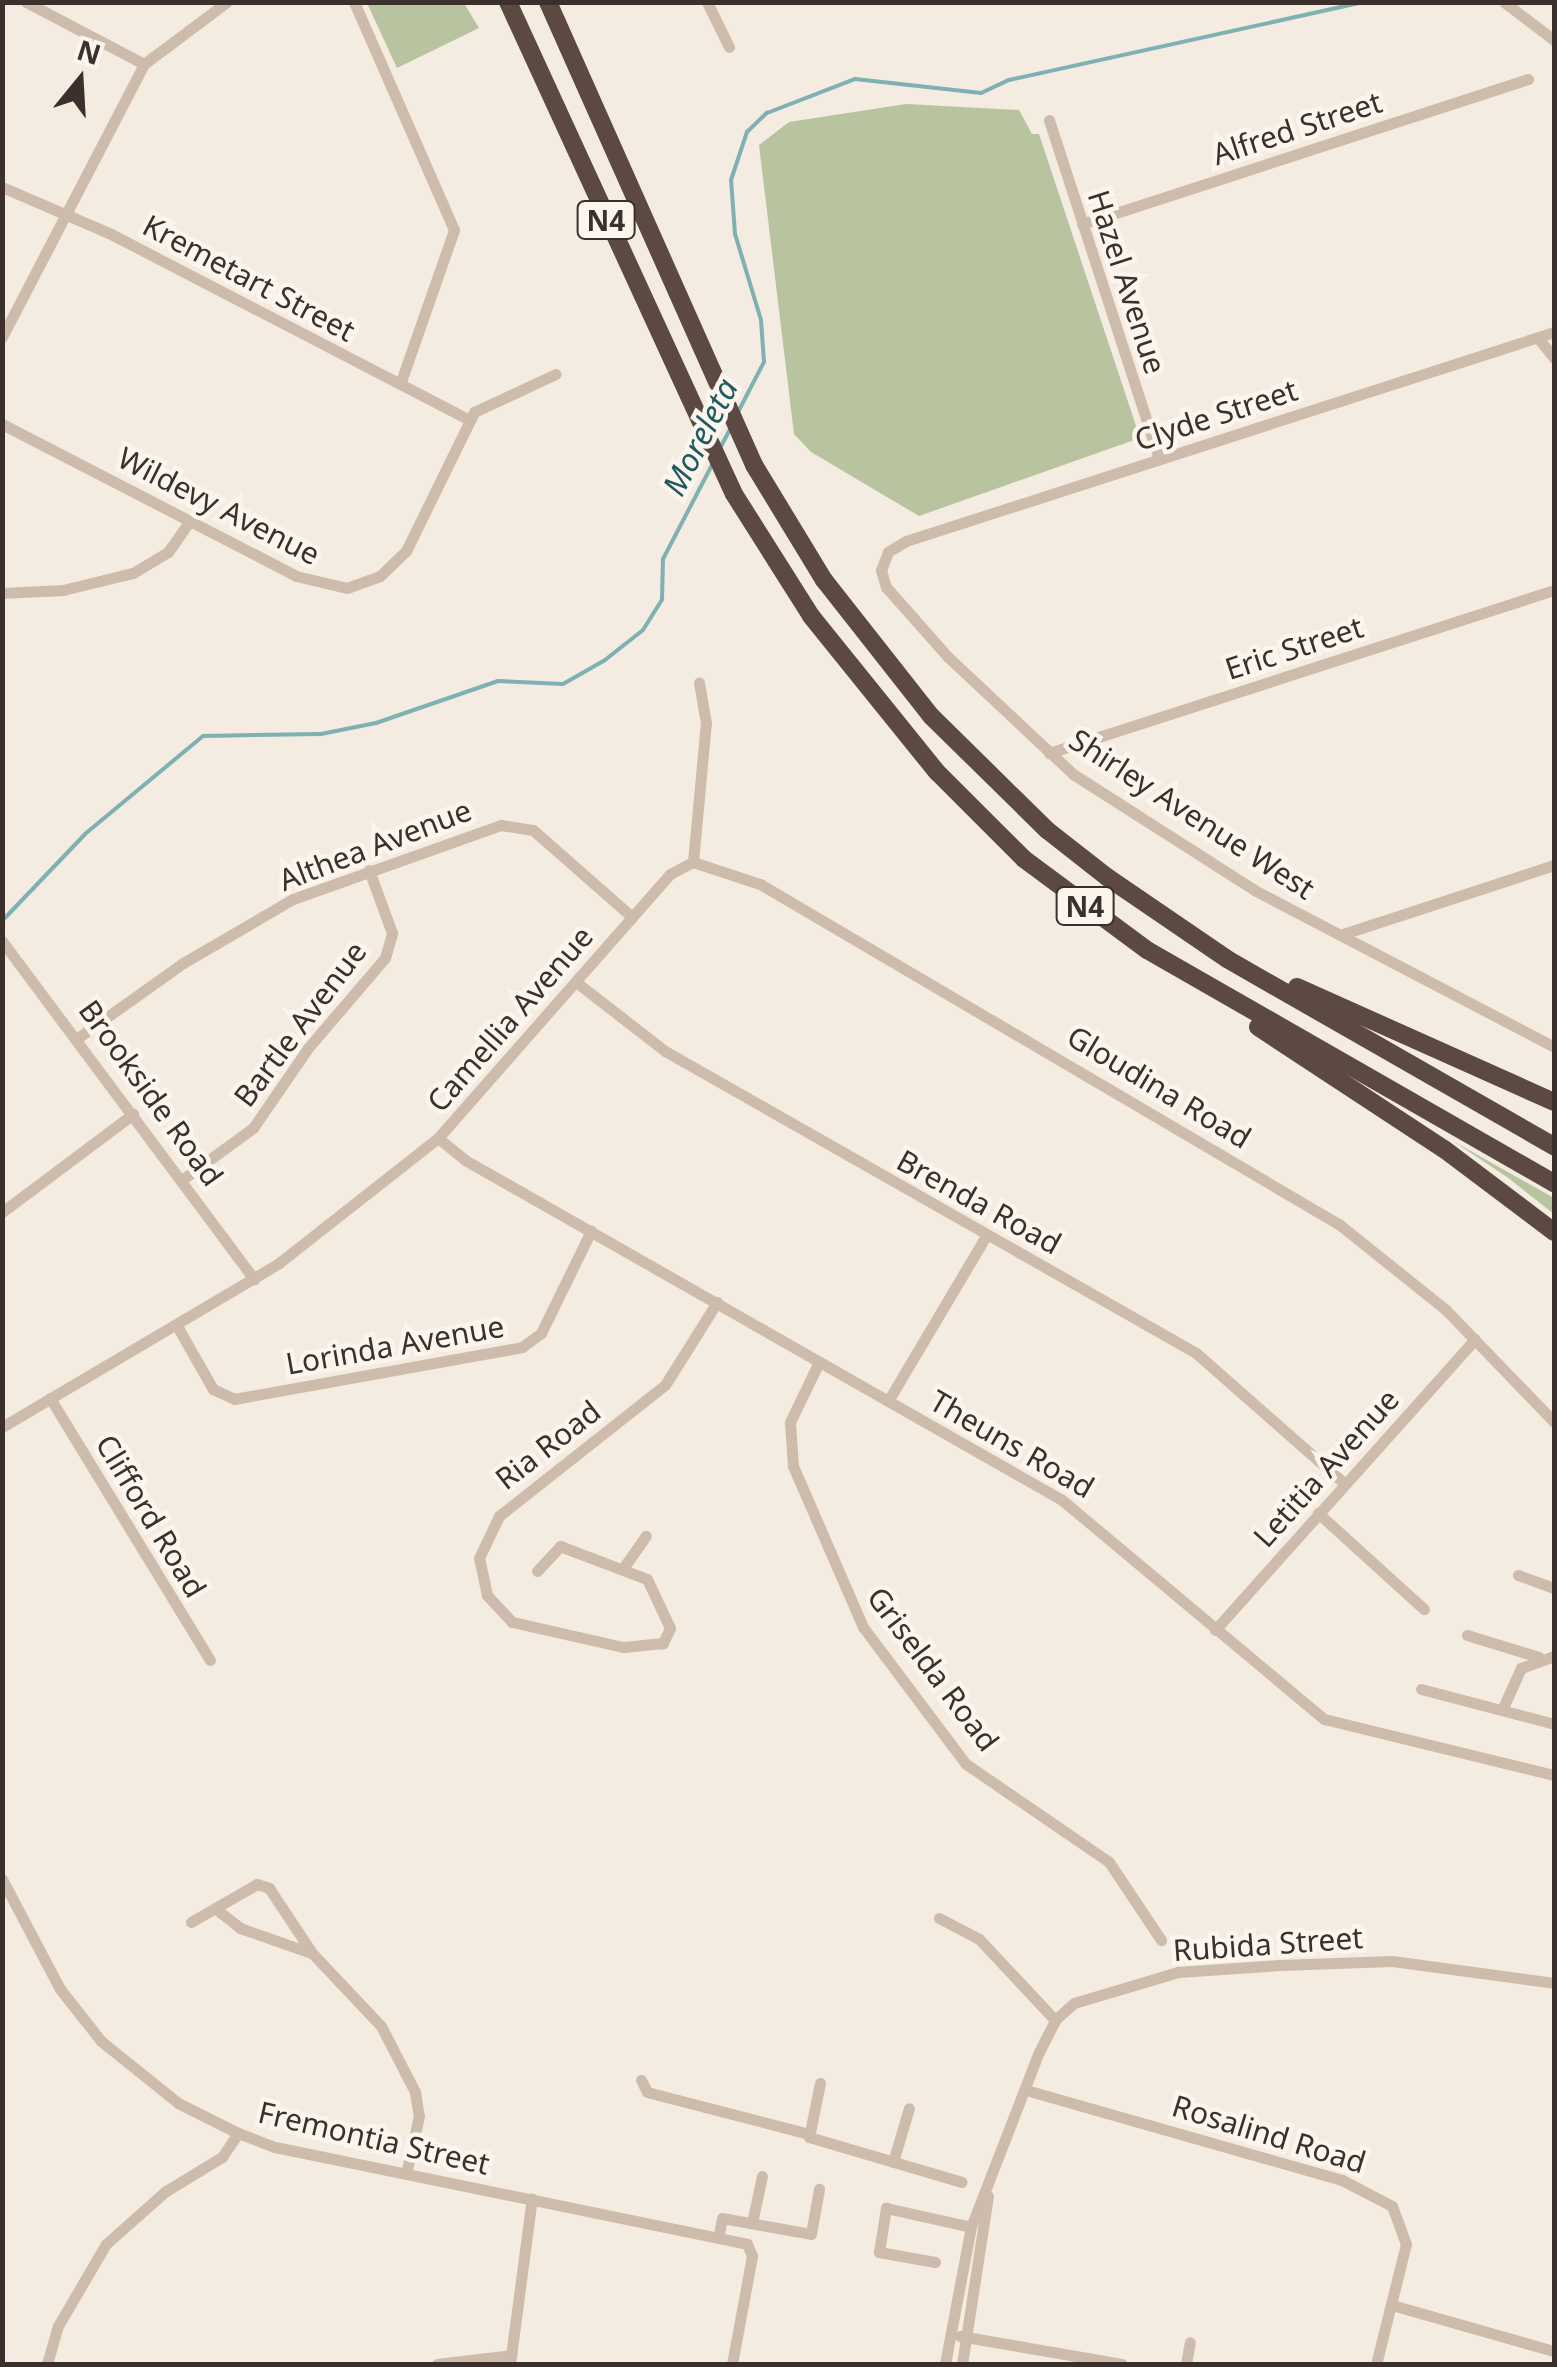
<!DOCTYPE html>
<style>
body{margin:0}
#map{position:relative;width:1557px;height:2367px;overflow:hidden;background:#f4ebe1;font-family:"Noto Sans",sans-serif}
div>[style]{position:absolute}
.green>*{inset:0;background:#b8c4a0}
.stream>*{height:4px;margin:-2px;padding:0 2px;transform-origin:2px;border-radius:2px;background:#7fb0b2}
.minor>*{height:11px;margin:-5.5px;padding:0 5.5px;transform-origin:5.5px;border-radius:5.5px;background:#cdbbac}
.highway>*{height:18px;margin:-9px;padding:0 9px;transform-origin:9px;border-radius:9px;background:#5c4a42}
span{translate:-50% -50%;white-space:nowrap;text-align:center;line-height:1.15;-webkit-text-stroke:9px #fbf5ee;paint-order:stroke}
.shield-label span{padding:2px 8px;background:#fbf5ee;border:2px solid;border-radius:8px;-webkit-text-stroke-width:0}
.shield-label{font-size:28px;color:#3b302b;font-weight:700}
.street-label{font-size:30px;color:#3b302b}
.water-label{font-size:32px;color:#1f5a5e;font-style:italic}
.frame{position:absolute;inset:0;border:5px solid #3b302b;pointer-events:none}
.north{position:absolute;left:30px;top:30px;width:100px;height:100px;-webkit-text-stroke:8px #fbf5ee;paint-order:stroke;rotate:18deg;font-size:28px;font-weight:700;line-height:40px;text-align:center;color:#3b302b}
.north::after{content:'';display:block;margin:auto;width:35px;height:45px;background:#3b302b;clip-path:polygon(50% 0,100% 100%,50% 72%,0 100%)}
</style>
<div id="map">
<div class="green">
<i style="clip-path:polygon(367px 3px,464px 3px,479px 28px,397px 68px)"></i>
<i style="clip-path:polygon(906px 104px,1019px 110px,1032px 134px,1039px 134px,1140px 438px,919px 516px,811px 452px,794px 434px,759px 145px,789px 122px)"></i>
<i style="clip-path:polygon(1453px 1141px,1554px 1198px,1554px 1214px,1507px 1177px)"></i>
</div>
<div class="stream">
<i style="left:737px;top:414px;width:59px;rotate:-62.6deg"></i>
<i style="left:764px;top:362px;width:42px;rotate:-94.1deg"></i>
<i style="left:761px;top:320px;width:90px;rotate:-106.8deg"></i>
<i style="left:735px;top:234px;width:54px;rotate:-94.2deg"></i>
<i style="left:731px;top:180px;width:51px;rotate:-71.6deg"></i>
<i style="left:747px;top:132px;width:28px;rotate:-44deg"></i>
<i style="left:767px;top:113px;width:94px;rotate:-21.1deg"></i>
<i style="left:855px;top:79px;width:127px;rotate:6.3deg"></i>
<i style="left:981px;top:93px;width:31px;rotate:-25deg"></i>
<i style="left:1009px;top:80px;width:363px;rotate:-12.4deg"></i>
<i style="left:719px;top:450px;width:26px;rotate:-62deg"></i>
<i style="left:2px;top:921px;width:120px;rotate:-46.3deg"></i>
<i style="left:85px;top:834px;width:153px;rotate:-39.7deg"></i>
<i style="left:203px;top:736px;width:118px;rotate:-1deg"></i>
<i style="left:321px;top:734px;width:56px;rotate:-11.3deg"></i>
<i style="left:376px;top:723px;width:129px;rotate:-19deg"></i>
<i style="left:498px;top:681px;width:65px;rotate:2.6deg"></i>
<i style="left:563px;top:684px;width:48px;rotate:-29.7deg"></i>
<i style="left:605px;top:660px;width:48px;rotate:-38.3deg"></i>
<i style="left:643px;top:630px;width:36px;rotate:-58deg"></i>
<i style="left:662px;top:599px;width:40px;rotate:-88.6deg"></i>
<i style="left:663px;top:559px;width:108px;rotate:-62.5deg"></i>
</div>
<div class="minor">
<i style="left:26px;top:2px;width:133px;rotate:27.7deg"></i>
<i style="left:354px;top:2px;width:249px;rotate:66.3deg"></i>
<i style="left:454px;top:230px;width:163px;rotate:109.3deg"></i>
<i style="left:707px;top:2px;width:50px;rotate:63.9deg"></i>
<i style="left:1504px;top:2px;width:63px;rotate:37.2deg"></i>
<i style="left:1049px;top:120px;width:356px;rotate:72deg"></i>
<i style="left:2px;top:187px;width:116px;rotate:23.3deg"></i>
<i style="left:109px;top:233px;width:407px;rotate:27.4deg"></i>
<i style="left:1082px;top:224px;width:469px;rotate:-18deg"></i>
<i style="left:1554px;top:332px;width:681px;rotate:162.12deg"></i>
<i style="left:906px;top:541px;width:21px;rotate:149deg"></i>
<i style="left:888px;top:552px;width:19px;rotate:111deg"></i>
<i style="left:881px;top:570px;width:18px;rotate:74deg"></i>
<i style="left:886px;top:587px;width:94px;rotate:48.5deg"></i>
<i style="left:948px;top:657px;width:171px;rotate:43.1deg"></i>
<i style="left:1073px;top:774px;width:217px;rotate:32.6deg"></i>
<i style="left:1256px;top:891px;width:336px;rotate:27.6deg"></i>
<i style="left:2px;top:337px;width:308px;rotate:-62.5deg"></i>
<i style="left:144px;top:64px;width:104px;rotate:-36.8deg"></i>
<i style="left:1538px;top:338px;width:26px;rotate:51deg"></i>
<i style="left:2px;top:424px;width:331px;rotate:27.3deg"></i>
<i style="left:296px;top:576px;width:52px;rotate:13.2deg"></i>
<i style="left:347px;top:588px;width:35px;rotate:-20deg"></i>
<i style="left:380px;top:576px;width:36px;rotate:-44deg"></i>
<i style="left:406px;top:551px;width:155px;rotate:-63.9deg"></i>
<i style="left:474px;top:412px;width:90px;rotate:-24.9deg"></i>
<i style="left:2px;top:593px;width:61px;rotate:-2.8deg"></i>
<i style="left:63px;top:590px;width:72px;rotate:-13.7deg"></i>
<i style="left:133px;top:573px;width:41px;rotate:-31deg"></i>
<i style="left:168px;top:552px;width:38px;rotate:-55deg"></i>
<i style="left:1049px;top:753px;width:531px;rotate:-17.89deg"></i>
<i style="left:693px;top:862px;width:71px;rotate:18.2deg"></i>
<i style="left:760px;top:884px;width:673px;rotate:30.45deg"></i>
<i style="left:1340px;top:1225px;width:136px;rotate:38.7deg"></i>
<i style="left:1446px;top:1310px;width:156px;rotate:46deg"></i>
<i style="left:693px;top:862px;width:140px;rotate:-84.7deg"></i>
<i style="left:706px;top:723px;width:41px;rotate:-99.9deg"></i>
<i style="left:1340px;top:935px;width:225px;rotate:-18.1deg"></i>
<i style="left:2px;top:941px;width:422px;rotate:53.3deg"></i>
<i style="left:576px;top:982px;width:113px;rotate:37.8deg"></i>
<i style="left:665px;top:1051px;width:611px;rotate:29.63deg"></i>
<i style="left:1196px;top:1353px;width:197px;rotate:41.3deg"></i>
<i style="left:79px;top:1037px;width:128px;rotate:-35.4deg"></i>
<i style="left:183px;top:963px;width:127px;rotate:-30.2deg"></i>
<i style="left:293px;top:899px;width:221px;rotate:-19.6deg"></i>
<i style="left:501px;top:825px;width:32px;rotate:9deg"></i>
<i style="left:533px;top:830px;width:132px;rotate:41.3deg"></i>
<i style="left:438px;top:1138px;width:35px;rotate:39deg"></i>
<i style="left:465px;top:1160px;width:687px;rotate:29.66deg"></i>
<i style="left:1062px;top:1500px;width:341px;rotate:39.9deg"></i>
<i style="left:1324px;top:1719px;width:237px;rotate:13.7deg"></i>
<i style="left:183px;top:1179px;width:87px;rotate:-36.1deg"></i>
<i style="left:253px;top:1128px;width:97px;rotate:-55.5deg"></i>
<i style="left:308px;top:1048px;width:118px;rotate:-49.5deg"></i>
<i style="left:385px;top:958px;width:26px;rotate:-74deg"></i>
<i style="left:392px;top:933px;width:67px;rotate:-110.1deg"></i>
<i style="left:2px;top:1212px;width:164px;rotate:-36.8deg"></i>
<i style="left:177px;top:1326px;width:73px;rotate:60.3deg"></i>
<i style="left:213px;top:1389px;width:23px;rotate:25deg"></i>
<i style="left:234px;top:1399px;width:293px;rotate:-10.2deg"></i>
<i style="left:522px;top:1347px;width:24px;rotate:-36deg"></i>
<i style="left:541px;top:1333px;width:114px;rotate:-63.9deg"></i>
<i style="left:819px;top:1362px;width:67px;rotate:115.8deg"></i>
<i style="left:790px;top:1422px;width:44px;rotate:86.1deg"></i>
<i style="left:793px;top:1466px;width:176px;rotate:66.5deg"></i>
<i style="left:863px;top:1627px;width:171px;rotate:53.1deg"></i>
<i style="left:966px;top:1764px;width:173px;rotate:34.4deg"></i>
<i style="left:1109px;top:1862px;width:94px;rotate:56.3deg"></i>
<i style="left:50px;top:1398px;width:307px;rotate:58.6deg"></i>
<i style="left:888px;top:1401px;width:192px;rotate:-59.3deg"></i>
<i style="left:2px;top:1427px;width:322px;rotate:-30.6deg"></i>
<i style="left:279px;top:1263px;width:202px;rotate:-38.2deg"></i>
<i style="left:438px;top:1138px;width:351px;rotate:-48.7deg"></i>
<i style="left:670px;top:874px;width:26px;rotate:-28deg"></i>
<i style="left:1318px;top:1513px;width:143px;rotate:42.2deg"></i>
<i style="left:624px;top:1567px;width:38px;rotate:-55deg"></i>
<i style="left:537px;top:1571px;width:34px;rotate:-47deg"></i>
<i style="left:560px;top:1546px;width:93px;rotate:20.8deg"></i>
<i style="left:647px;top:1579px;width:54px;rotate:64.9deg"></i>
<i style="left:670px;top:1628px;width:17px;rotate:115deg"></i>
<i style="left:663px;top:1643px;width:40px;rotate:174.3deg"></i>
<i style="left:623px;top:1647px;width:114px;rotate:-167.3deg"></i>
<i style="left:512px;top:1622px;width:37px;rotate:-133deg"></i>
<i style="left:487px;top:1595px;width:38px;rotate:-102deg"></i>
<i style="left:479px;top:1558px;width:47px;rotate:-64.5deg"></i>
<i style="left:499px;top:1516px;width:211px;rotate:-38.3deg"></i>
<i style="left:665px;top:1385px;width:98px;rotate:-57.9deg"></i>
<i style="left:1518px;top:1575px;width:38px;rotate:20deg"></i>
<i style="left:1215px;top:1630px;width:390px;rotate:-48.2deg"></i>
<i style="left:1467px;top:1635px;width:75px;rotate:17deg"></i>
<i style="left:1421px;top:1689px;width:138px;rotate:14.7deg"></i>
<i style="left:1502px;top:1710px;width:46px;rotate:-65.7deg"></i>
<i style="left:1521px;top:1668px;width:35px;rotate:-20deg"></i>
<i style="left:2px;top:1879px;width:124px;rotate:62.2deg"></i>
<i style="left:60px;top:1989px;width:66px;rotate:51.7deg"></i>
<i style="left:101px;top:2041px;width:99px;rotate:38.8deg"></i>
<i style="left:178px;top:2103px;width:67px;rotate:26.6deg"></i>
<i style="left:238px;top:2133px;width:40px;rotate:21deg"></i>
<i style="left:275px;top:2147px;width:482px;rotate:11.6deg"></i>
<i style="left:747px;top:2244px;width:13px;rotate:67deg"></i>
<i style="left:752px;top:2256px;width:110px;rotate:100.5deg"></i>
<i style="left:216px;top:1909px;width:31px;rotate:38deg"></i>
<i style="left:240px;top:1928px;width:75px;rotate:19.4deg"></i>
<i style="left:939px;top:1918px;width:45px;rotate:27.7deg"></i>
<i style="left:979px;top:1939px;width:111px;rotate:46.8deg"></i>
<i style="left:191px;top:1922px;width:76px;rotate:-29.9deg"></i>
<i style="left:257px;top:1884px;width:13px;rotate:18deg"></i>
<i style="left:269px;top:1888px;width:78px;rotate:56.5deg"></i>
<i style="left:312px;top:1953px;width:100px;rotate:46.6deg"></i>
<i style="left:381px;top:2026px;width:74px;rotate:62.7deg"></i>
<i style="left:415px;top:2092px;width:24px;rotate:81deg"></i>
<i style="left:419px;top:2116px;width:59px;rotate:102.6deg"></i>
<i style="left:641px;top:2080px;width:13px;rotate:63deg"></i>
<i style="left:647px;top:2092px;width:164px;rotate:14.5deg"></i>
<i style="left:820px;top:2083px;width:55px;rotate:101.5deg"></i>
<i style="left:809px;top:2137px;width:159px;rotate:16.4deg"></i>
<i style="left:1026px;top:2090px;width:329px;rotate:15.9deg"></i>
<i style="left:1342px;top:2180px;width:56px;rotate:27.5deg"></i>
<i style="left:1392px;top:2206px;width:40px;rotate:69.8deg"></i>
<i style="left:1406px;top:2244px;width:124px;rotate:104deg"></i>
<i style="left:893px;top:2162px;width:56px;rotate:-73.5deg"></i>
<i style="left:752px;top:2223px;width:48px;rotate:-78deg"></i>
<i style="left:719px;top:2234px;width:16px;rotate:-79deg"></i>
<i style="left:722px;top:2218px;width:90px;rotate:10.2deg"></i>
<i style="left:811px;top:2234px;width:46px;rotate:-79.9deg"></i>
<i style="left:935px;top:2262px;width:57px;rotate:-169.9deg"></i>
<i style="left:879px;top:2252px;width:45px;rotate:-81deg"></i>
<i style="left:886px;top:2208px;width:87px;rotate:12.6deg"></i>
<i style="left:1392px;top:2305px;width:168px;rotate:15.9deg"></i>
<i style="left:960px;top:2336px;width:164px;rotate:9.8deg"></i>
<i style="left:47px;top:2364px;width:40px;rotate:-74deg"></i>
<i style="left:58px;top:2326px;width:95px;rotate:-59.7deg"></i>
<i style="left:106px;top:2244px;width:80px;rotate:-41.5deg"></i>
<i style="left:166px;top:2191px;width:66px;rotate:-31.3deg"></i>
<i style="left:222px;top:2157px;width:29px;rotate:-56deg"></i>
<i style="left:437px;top:2364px;width:75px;rotate:-6.9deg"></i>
<i style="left:510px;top:2364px;width:167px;rotate:-82.5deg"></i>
<i style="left:945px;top:2364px;width:139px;rotate:-79.3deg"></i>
<i style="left:971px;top:2227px;width:188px;rotate:-68.8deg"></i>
<i style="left:1039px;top:2052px;width:36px;rotate:-63deg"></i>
<i style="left:1055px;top:2020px;width:25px;rotate:-42deg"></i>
<i style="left:1074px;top:2003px;width:109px;rotate:-16.6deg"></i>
<i style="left:1178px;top:1972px;width:102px;rotate:-3.9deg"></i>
<i style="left:1280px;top:1965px;width:112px;rotate:-2deg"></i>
<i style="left:1392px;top:1961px;width:163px;rotate:7.7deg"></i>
<i style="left:962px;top:2364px;width:170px;rotate:-81.2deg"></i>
<i style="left:1186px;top:2364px;width:22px;rotate:-80deg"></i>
</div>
<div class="highway">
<i style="left:508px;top:2px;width:541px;rotate:65.33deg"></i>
<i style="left:734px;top:494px;width:144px;rotate:57.7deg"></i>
<i style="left:811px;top:616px;width:201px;rotate:51.1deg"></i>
<i style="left:937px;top:772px;width:123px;rotate:45deg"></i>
<i style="left:1024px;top:859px;width:153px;rotate:36.5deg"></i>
<i style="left:1147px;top:950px;width:469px;rotate:29.8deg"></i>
<i style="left:548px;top:2px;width:507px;rotate:66.01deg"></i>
<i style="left:754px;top:465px;width:135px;rotate:58.7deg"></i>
<i style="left:824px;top:580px;width:173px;rotate:51.8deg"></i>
<i style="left:931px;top:716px;width:163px;rotate:44.5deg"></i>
<i style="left:1047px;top:830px;width:76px;rotate:38.1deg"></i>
<i style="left:1107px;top:877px;width:145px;rotate:34.3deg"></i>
<i style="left:1227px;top:959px;width:377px;rotate:29.8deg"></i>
<i style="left:1297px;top:987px;width:282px;rotate:24.1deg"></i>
<i style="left:1258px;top:1027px;width:222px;rotate:33.3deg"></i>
<i style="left:1444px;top:1149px;width:138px;rotate:37deg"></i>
</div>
<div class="shield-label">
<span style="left:606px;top:220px">N4</span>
<span style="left:1085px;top:906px">N4</span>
</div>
<div class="street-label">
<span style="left:1297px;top:128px;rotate:-18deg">Alfred Street</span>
<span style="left:249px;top:278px;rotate:28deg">Kremetart Street</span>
<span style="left:1127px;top:282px;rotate:72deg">Hazel Avenue</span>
<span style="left:1216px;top:415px;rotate:-18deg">Clyde Street</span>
<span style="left:219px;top:506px;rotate:27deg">Wildevy Avenue</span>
<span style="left:1294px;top:648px;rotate:-18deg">Eric Street</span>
<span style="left:1192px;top:814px;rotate:33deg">Shirley Avenue West</span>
<span style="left:375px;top:845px;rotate:-21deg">Althea Avenue</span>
<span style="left:510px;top:1019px;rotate:-49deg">Camellia Avenue</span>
<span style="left:300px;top:1024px;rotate:-53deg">Bartle Avenue</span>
<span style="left:1159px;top:1087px;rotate:31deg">Gloudina Road</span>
<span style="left:151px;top:1093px;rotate:54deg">Brookside Road</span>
<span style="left:979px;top:1202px;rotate:29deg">Brenda Road</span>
<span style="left:395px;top:1345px;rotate:-10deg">Lorinda Avenue</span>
<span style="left:1012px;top:1444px;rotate:30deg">Theuns Road</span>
<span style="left:548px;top:1445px;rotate:-38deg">Ria Road</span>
<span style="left:1326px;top:1468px;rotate:-48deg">Letitia Avenue</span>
<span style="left:151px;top:1516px;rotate:59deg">Clifford Road</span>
<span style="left:933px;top:1669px;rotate:53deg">Griselda Road</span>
<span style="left:1268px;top:1944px;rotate:-4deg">Rubida Street</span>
<span style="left:1269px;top:2134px;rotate:17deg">Rosalind Road</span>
<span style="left:374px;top:2138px;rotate:13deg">Fremontia Street</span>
</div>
<div class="water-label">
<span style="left:700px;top:437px;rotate:-63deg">Moreleta</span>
</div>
<div class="frame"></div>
<div class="north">N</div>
</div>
